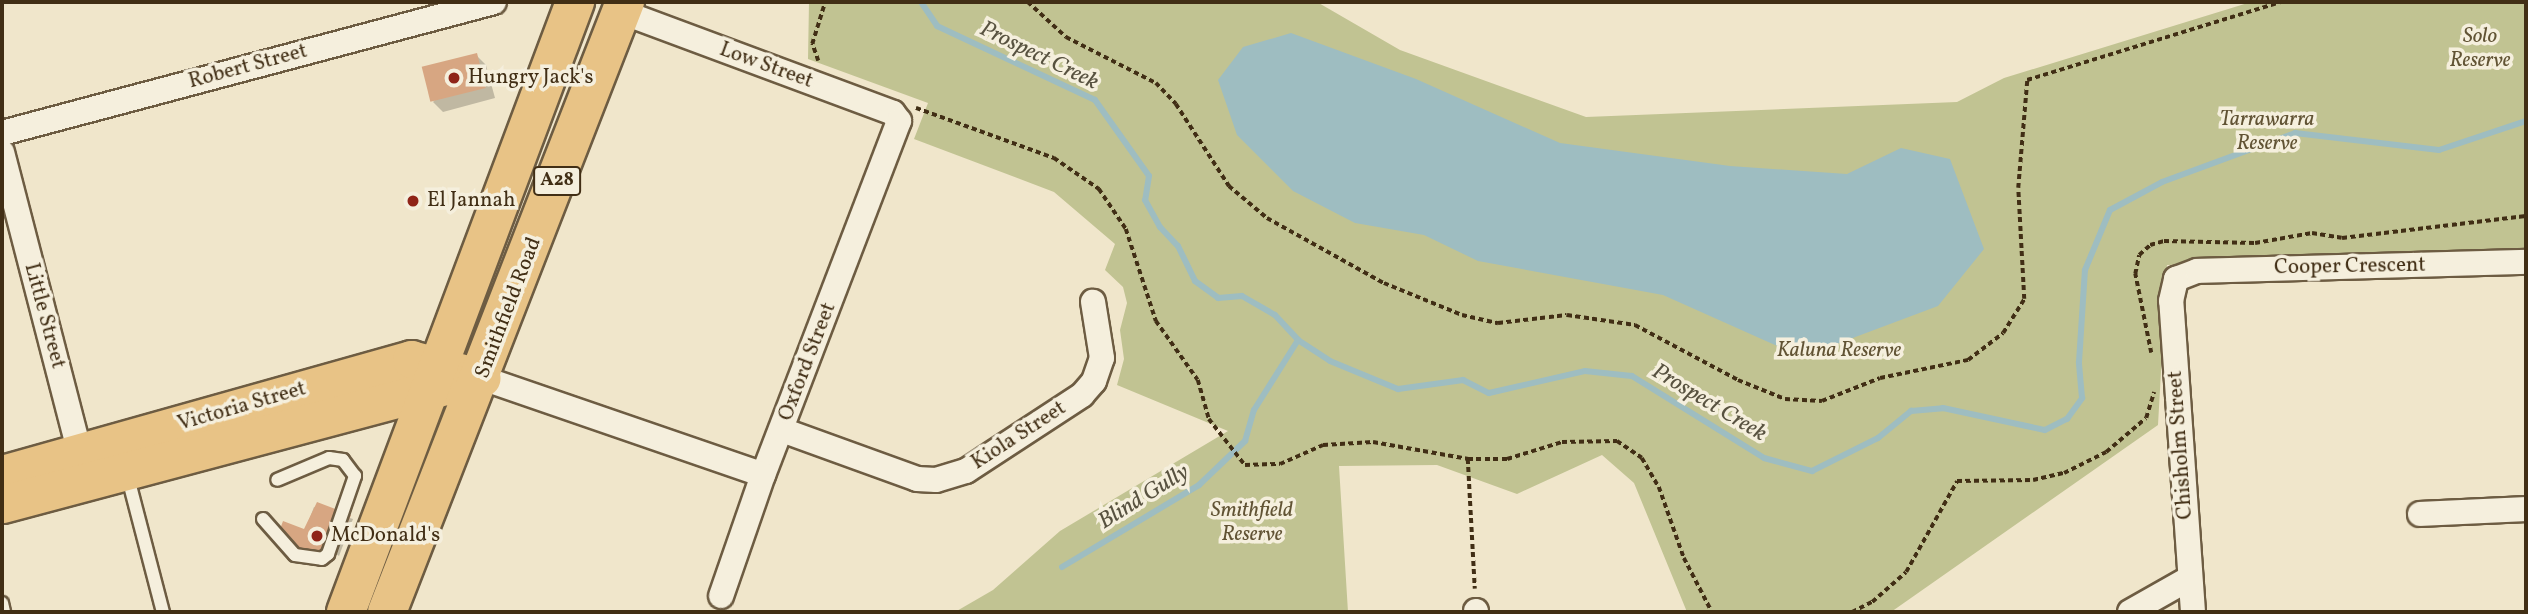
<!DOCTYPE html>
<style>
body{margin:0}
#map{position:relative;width:2528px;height:614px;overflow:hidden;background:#f0e6cb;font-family:Vollkorn,serif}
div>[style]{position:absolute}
.green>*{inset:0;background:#c1c392}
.water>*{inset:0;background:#9ebdc1}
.shadow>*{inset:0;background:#0003}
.stream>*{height:6px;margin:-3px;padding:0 3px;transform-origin:3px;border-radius:3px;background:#9ebdc1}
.building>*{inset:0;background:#d7a682;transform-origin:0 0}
.path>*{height:3.5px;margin-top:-1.75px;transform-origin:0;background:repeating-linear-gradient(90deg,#412e15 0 5px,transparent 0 8.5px)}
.roads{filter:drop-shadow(2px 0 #6d5c42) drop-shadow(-2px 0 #6d5c42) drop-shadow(0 2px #6d5c42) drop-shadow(0 -2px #6d5c42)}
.service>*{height:12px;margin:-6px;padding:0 6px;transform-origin:6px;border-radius:6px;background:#f5efdd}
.minor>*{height:24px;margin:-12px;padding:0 12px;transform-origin:12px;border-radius:12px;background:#f5efdd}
.primary>*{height:37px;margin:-18.5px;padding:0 18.5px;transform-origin:18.5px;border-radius:18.5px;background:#e8c386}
.trunk>*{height:38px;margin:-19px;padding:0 19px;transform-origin:19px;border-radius:19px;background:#e8c386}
.dots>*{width:19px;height:19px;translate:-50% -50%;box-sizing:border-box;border:4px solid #f5efdd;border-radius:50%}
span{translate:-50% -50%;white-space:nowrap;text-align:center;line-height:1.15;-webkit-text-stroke:7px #f5efdd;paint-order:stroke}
.shield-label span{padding:2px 5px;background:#f5efdd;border:2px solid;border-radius:5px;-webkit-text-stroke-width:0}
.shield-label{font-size:19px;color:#412e15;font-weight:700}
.park-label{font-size:21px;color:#615334;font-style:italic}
.street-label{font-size:21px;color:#412e15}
.poi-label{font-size:21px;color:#412e15}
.left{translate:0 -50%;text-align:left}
.water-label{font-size:23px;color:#585240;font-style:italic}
.frame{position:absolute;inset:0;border:4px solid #412e15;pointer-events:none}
</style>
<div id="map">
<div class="green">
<i style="clip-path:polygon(809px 2px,1317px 2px,1400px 50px,1586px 117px,1957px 102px,2004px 78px,2251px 2px,2526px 2px,2526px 254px,2167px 265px,2158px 425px,1891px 612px,1687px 612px,1634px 483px,1602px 455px,1517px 494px,1437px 465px,1339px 466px,1348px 612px,955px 612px,993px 590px,1060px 531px,1228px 431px,1117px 385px,1124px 359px,1120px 330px,1127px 303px,1123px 287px,1105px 270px,1115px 244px,1054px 192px,914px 139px,928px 103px,808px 59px)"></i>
</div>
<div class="water">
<i style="clip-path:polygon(1291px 33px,1416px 79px,1560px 143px,1730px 166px,1847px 174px,1901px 148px,1950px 159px,1984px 249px,1938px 306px,1802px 357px,1663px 295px,1478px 261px,1424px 235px,1355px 223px,1293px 191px,1237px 135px,1218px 80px,1243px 47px)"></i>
</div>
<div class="shadow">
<i style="clip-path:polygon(476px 55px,486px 65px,495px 98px,443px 112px,433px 102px)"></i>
<i style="clip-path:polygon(314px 507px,353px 519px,339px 556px,305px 531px)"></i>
</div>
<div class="stream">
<i style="left:921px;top:2px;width:29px;rotate:56deg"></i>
<i style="left:937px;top:26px;width:174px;rotate:25.1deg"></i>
<i style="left:1095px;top:100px;width:93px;rotate:54.6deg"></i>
<i style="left:1149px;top:176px;width:24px;rotate:99deg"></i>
<i style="left:1145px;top:200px;width:31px;rotate:61deg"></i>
<i style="left:1160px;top:227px;width:26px;rotate:47deg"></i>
<i style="left:1178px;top:246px;width:39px;rotate:64deg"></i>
<i style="left:1195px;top:281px;width:29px;rotate:36deg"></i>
<i style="left:1218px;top:298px;width:24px;rotate:-5deg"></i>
<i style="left:1242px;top:296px;width:38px;rotate:30deg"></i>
<i style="left:1275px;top:315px;width:34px;rotate:47deg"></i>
<i style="left:1298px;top:340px;width:38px;rotate:33deg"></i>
<i style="left:1330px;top:361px;width:74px;rotate:22.4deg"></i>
<i style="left:1398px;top:389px;width:66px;rotate:-7.9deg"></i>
<i style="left:1463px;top:380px;width:29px;rotate:27deg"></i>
<i style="left:1489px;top:393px;width:98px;rotate:-12.9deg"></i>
<i style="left:1585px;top:371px;width:47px;rotate:6.1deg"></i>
<i style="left:1632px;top:376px;width:155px;rotate:31.8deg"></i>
<i style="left:1764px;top:458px;width:50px;rotate:15.2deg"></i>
<i style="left:1812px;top:471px;width:74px;rotate:-26.6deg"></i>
<i style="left:1878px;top:438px;width:43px;rotate:-39.3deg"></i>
<i style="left:1911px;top:411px;width:32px;rotate:-5deg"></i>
<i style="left:1943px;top:408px;width:104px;rotate:12.2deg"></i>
<i style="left:2045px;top:430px;width:25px;rotate:-27deg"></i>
<i style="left:2067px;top:419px;width:26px;rotate:-54deg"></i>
<i style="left:2082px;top:398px;width:36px;rotate:-95deg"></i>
<i style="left:2079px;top:362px;width:92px;rotate:-86.3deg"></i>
<i style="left:2085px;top:270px;width:65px;rotate:-67.4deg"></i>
<i style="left:2110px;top:210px;width:59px;rotate:-28.3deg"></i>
<i style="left:2162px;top:182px;width:142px;rotate:-20.2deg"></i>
<i style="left:2295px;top:133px;width:145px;rotate:6.7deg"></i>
<i style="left:2439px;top:150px;width:92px;rotate:-18.4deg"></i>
<i style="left:1062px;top:567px;width:160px;rotate:-30.9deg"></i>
<i style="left:1199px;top:485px;width:64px;rotate:-43.7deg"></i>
<i style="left:1245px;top:441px;width:32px;rotate:-74deg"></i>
<i style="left:1254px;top:410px;width:83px;rotate:-57.8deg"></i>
</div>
<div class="building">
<i style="left:477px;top:53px;width:36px;height:57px;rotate:76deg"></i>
<i style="clip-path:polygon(317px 502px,351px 515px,336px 555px,294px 553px,279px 532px,283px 521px,304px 529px)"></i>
</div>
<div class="path">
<i style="left:1028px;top:2px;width:52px;rotate:42.6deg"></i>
<i style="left:1066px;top:37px;width:101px;rotate:27.1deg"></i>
<i style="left:1156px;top:83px;width:29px;rotate:46deg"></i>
<i style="left:1176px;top:104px;width:98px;rotate:57.1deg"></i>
<i style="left:1229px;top:186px;width:50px;rotate:40.1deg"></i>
<i style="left:1267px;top:218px;width:134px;rotate:29.1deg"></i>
<i style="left:1384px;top:283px;width:84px;rotate:22.3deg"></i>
<i style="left:1462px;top:315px;width:37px;rotate:13deg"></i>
<i style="left:1498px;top:323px;width:69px;rotate:-6.6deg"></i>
<i style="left:1567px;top:315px;width:69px;rotate:8.4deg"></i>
<i style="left:1635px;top:325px;width:117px;rotate:28.1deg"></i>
<i style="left:1738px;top:380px;width:51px;rotate:22deg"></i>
<i style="left:1785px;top:399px;width:37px;rotate:3deg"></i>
<i style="left:1822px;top:401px;width:62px;rotate:-21.6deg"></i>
<i style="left:1880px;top:378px;width:90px;rotate:-11.6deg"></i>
<i style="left:1968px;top:360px;width:44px;rotate:-37.6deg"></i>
<i style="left:2003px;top:333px;width:40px;rotate:-58deg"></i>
<i style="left:2024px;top:299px;width:111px;rotate:-93.1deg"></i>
<i style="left:2018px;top:188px;width:108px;rotate:-85.2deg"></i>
<i style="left:2027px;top:80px;width:265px;rotate:-17.1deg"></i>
<i style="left:818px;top:61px;width:18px;rotate:-109deg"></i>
<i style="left:812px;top:44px;width:44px;rotate:-72.8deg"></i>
<i style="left:916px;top:108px;width:147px;rotate:19.9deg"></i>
<i style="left:1054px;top:158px;width:55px;rotate:34.6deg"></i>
<i style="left:1099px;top:189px;width:48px;rotate:56deg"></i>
<i style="left:1126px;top:229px;width:97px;rotate:71.9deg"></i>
<i style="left:1156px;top:321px;width:72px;rotate:54.6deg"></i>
<i style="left:1198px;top:380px;width:41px;rotate:74.2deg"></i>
<i style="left:1209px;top:419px;width:58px;rotate:52deg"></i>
<i style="left:1245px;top:465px;width:35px;rotate:-2deg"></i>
<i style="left:1280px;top:464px;width:47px;rotate:-23.8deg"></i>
<i style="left:1323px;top:445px;width:50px;rotate:-3.4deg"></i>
<i style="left:1373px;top:442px;width:97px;rotate:10.1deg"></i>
<i style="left:1468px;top:459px;width:39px"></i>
<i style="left:1507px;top:459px;width:58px;rotate:-17.2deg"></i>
<i style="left:1562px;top:442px;width:55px;rotate:-1deg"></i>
<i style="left:1617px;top:441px;width:30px;rotate:34deg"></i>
<i style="left:1642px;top:458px;width:34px;rotate:60deg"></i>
<i style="left:1659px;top:487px;width:75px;rotate:70.6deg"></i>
<i style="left:1684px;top:558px;width:61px;rotate:62.6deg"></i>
<i style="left:2151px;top:353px;width:81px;rotate:-101.4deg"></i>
<i style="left:2135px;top:274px;width:19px;rotate:-78deg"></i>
<i style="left:2139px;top:255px;width:15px;rotate:-42deg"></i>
<i style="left:2150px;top:245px;width:15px;rotate:-16deg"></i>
<i style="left:2164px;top:241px;width:91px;rotate:1.3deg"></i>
<i style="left:2255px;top:243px;width:58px;rotate:-10deg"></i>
<i style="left:2312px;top:233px;width:30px;rotate:9deg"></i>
<i style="left:2342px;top:238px;width:185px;rotate:-6.8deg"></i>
<i style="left:1468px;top:459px;width:130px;rotate:86.9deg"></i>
<i style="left:1852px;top:612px;width:22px;rotate:-27deg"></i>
<i style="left:1872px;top:602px;width:45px;rotate:-41.4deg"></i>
<i style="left:1906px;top:572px;width:104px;rotate:-60.7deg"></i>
<i style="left:1957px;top:481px;width:76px;rotate:-0.8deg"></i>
<i style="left:2033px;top:480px;width:32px;rotate:-13deg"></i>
<i style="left:2064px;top:473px;width:47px;rotate:-26.6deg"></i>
<i style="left:2106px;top:452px;width:52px;rotate:-40.4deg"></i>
<i style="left:2146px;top:418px;width:27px;rotate:-73deg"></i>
</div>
<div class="roads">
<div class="service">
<i style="left:127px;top:474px;width:143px;rotate:75.4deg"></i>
<i style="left:263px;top:519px;width:48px;rotate:48.4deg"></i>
<i style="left:295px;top:555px;width:27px;rotate:8deg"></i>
<i style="left:322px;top:559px;width:8px;rotate:-40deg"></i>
<i style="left:328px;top:554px;width:83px;rotate:-70.9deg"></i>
<i style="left:355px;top:476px;width:20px;rotate:-127deg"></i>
<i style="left:343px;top:460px;width:14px;rotate:-172deg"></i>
<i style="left:329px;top:458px;width:56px;rotate:157.1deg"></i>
<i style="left:2px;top:603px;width:9px;rotate:77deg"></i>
</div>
<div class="minor">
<i style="left:622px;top:12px;width:289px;rotate:20.4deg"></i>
<i style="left:893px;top:113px;width:10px;rotate:53deg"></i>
<i style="left:899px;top:121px;width:379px;rotate:111deg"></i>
<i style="left:763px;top:475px;width:128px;rotate:109.1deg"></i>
<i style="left:2px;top:133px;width:509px;rotate:-14.91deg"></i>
<i style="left:2px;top:152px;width:324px;rotate:75.5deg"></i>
<i style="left:482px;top:378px;width:297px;rotate:19deg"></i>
<i style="left:782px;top:430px;width:144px;rotate:19.9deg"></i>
<i style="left:917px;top:479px;width:19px;rotate:3deg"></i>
<i style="left:936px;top:480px;width:31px;rotate:-17deg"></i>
<i style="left:966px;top:471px;width:139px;rotate:-33.2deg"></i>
<i style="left:1082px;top:395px;width:18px;rotate:-49deg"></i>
<i style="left:1094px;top:381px;width:24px;rotate:-71deg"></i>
<i style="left:1102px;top:358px;width:57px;rotate:-99.1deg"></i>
<i style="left:2420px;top:514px;width:106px;rotate:-2.7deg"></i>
<i style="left:1476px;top:611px;width:1px;rotate:90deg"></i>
<i style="left:2130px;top:612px;width:69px;rotate:-29.5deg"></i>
<i style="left:2193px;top:612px;width:312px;rotate:-94deg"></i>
<i style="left:2171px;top:301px;width:23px;rotate:-77deg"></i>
<i style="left:2176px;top:279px;width:22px;rotate:-21deg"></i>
<i style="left:2197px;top:271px;width:329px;rotate:-1.6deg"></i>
</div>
<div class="primary">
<i style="left:2px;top:474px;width:425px;rotate:-15.7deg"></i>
<i style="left:411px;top:359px;width:73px;rotate:15deg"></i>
<i style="left:2px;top:504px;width:468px;rotate:-14.9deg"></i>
</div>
<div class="trunk">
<i style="left:346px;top:612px;width:652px;rotate:-69.42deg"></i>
<i style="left:387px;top:612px;width:655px;rotate:-68.69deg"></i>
</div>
</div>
<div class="dots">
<i style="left:454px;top:78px;background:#8f2418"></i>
<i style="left:413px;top:201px;background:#8f2418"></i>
<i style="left:317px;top:536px;background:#8f2418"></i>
</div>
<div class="shield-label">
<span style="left:557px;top:181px">A28</span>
</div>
<div class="park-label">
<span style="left:2480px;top:49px">Solo<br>Reserve</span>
<span style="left:2267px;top:132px">Tarrawarra<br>Reserve</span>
<span style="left:1839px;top:351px">Kaluna Reserve</span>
<span style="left:1252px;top:523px">Smithfield<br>Reserve</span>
</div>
<div class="street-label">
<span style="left:766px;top:66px;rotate:20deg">Low Street</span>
<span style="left:248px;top:67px;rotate:-15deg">Robert Street</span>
<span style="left:2350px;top:267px;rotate:-1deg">Cooper Crescent</span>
<span style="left:509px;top:308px;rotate:-69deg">Smithfield Road</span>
<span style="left:44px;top:316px;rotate:75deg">Little Street</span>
<span style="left:808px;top:362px;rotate:-69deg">Oxford Street</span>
<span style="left:242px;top:407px;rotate:-16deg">Victoria Street</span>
<span style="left:1019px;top:436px;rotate:-33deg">Kiola Street</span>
<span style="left:2181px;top:445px;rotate:-94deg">Chisholm Street</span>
</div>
<div class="poi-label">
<span class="left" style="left:468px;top:78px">Hungry Jack's</span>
<span class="left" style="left:427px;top:201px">El Jannah</span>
<span class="left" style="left:331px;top:536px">McDonald's</span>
</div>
<div class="water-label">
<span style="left:1039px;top:56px;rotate:26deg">Prospect Creek</span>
<span style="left:1709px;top:403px;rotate:31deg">Prospect Creek</span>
<span style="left:1144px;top:497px;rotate:-32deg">Blind Gully</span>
</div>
<div class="frame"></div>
</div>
